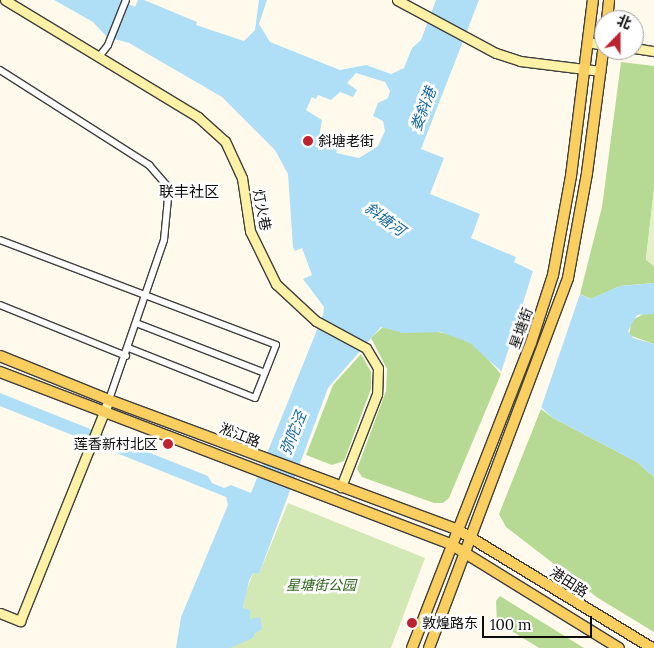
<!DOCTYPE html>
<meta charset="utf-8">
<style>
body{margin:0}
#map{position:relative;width:654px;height:648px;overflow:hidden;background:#fffaeb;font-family:Lora,"Noto Sans SC",serif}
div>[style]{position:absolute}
.green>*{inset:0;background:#d2e9b5}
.forest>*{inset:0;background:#b6da94}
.pitch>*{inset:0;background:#e4f0c7}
.water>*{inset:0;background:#afdff7}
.pier>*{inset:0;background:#fffaeb}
.roads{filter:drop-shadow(1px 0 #3f3f3f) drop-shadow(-1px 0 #3f3f3f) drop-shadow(0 1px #3f3f3f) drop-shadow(0 -1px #3f3f3f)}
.street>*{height:6px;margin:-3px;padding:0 3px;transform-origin:3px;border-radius:3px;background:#fff}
.secondary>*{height:9px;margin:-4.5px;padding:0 4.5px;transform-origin:4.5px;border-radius:4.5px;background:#fff2a6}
.primary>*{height:10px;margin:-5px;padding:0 5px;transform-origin:5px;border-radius:5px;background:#fbcf5f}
.dots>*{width:14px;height:14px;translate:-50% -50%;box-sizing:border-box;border:2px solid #fff;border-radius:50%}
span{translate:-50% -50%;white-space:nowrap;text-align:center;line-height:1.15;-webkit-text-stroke:5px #fff;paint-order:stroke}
.poi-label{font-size:14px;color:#0c0c0c}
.left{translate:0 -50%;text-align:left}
.right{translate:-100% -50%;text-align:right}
.street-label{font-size:14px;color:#0c0c0c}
.park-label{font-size:14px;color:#2e641c;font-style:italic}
.water-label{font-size:15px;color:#14689f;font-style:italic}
.neighbourhood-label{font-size:15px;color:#0c0c0c}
.north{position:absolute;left:594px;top:10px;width:50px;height:50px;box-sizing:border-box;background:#fff;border:1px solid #9e9e9e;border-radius:50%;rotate:22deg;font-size:14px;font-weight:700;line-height:20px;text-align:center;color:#0c0c0c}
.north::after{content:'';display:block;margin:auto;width:18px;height:22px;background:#be2230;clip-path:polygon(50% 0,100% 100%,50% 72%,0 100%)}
.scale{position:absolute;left:482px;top:616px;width:110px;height:22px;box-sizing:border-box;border:2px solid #0c0c0c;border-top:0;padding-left:6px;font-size:15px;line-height:18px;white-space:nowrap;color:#0c0c0c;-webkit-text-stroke:4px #fff;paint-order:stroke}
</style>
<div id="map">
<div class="green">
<i style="clip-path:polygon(288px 503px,425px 558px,391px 648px,230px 648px,231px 645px,253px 638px,255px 633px,243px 608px,246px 592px,253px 573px,259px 574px)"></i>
</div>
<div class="forest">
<i style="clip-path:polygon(621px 62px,654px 66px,654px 189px,646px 259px,654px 266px,654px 283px,620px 286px,591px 299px,580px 294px,602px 207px)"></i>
<i style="clip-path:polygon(646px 313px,654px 314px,654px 344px,629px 335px,632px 320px)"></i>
<i style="clip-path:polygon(384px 326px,403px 333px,426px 330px,455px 335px,476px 346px,501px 374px,449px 498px,443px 503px,434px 503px,362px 477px,357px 469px,386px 391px,387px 369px,371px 338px)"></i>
<i style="clip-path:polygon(361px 354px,371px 372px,371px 389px,344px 461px,332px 465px,306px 455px,333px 385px)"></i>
<i style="clip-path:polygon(541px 409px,553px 418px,637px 462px,654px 477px,654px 632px,598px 598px,506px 527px,499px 514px)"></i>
<i style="clip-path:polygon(500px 596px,584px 648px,539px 648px,497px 622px,496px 601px)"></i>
</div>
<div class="pitch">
<i style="clip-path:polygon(654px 189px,654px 266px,646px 260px)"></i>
</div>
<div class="water">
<i style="clip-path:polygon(evenodd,54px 0,120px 0,135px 7px,138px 0,144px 0,197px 22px,196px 25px,244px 41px,255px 30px,259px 0,267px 0,259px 24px,270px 42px,340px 70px,366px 65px,391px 74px,404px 68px,412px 48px,421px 40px,436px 0,479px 0,421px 149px,444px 158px,430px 194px,480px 214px,471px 238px,516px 257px,514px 262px,590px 299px,620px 286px,654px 283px,654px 314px,637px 315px,628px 331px,633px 338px,654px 344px,654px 477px,637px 462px,553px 418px,470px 343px,441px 332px,403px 333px,381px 327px,328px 388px,259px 574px,253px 573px,249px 581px,243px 608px,250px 610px,250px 619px,260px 617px,262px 629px,255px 633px,253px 638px,230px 648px,176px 648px,181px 617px,228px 505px,226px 497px,0 406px,0 393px,208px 476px,212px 483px,224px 488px,231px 485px,251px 493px,323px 315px,324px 307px,303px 279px,312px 275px,302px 248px,295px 251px,293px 247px,288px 174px,275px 150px,222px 97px,129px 43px,107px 37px,93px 22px,54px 0,356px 73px,385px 82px,390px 91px,388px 98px,378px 103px,373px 116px,383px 121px,385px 131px,378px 146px,359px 158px,336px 153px,338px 149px,324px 143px,320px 132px,322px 120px,306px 110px,312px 97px,316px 99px,318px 95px,331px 100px,340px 92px,353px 97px,357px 90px,347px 83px,356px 73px)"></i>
</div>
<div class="pier">
<i style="clip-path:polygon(534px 268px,581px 291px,540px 411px,500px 376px)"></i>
</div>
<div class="roads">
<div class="street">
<i style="left:98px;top:58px;width:16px;rotate:-52deg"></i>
<i style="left:108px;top:45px;width:48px;rotate:-68.2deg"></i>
<i style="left:0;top:70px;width:177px;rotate:32.5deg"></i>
<i style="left:149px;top:165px;width:30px;rotate:49deg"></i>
<i style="left:169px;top:188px;width:52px;rotate:95.5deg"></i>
<i style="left:164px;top:240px;width:169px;rotate:109deg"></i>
<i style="left:0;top:240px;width:295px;rotate:20.8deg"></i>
<i style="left:276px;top:345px;width:57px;rotate:111.6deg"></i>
<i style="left:255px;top:398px;width:136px;rotate:-158.4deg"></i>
<i style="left:0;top:305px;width:136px;rotate:22deg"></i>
<i style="left:136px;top:323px;width:138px;rotate:21.2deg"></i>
</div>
<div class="secondary">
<i style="left:5px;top:0;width:226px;rotate:31.2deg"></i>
<i style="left:198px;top:117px;width:36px;rotate:42deg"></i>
<i style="left:225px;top:141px;width:41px;rotate:65.3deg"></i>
<i style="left:242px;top:178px;width:54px;rotate:81.4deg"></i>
<i style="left:250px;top:231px;width:59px;rotate:63.9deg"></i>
<i style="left:276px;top:284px;width:54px;rotate:42.8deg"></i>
<i style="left:316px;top:321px;width:57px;rotate:28.4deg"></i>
<i style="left:366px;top:348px;width:23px;rotate:59deg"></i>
<i style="left:378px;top:368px;width:26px;rotate:92deg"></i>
<i style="left:377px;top:394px;width:100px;rotate:111.2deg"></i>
<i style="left:397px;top:0;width:112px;rotate:28.2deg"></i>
<i style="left:496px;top:53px;width:25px;rotate:18deg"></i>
<i style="left:520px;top:61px;width:81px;rotate:7.1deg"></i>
<i style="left:588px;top:42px;width:16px;rotate:11deg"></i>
<i style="left:634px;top:48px;width:20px;rotate:9deg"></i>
<i style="left:0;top:613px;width:22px;rotate:22deg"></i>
<i style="left:20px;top:621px;width:238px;rotate:-68.1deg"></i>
</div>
<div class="primary">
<i style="left:607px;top:20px;width:20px;rotate:-84deg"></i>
<i style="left:0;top:356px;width:118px;rotate:22deg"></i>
<i style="left:109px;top:400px;width:372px;rotate:20.4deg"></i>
<i style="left:458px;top:530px;width:227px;rotate:31.3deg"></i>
<i style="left:0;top:372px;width:484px;rotate:20.9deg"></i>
<i style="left:452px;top:545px;width:196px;rotate:31.7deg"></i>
<i style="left:412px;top:648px;width:327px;rotate:-68.7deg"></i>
<i style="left:531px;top:343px;width:71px;rotate:-72.1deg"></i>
<i style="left:553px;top:275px;width:101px;rotate:-79.7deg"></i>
<i style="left:571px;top:176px;width:177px;rotate:-82.9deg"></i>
<i style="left:429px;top:648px;width:395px;rotate:-69.4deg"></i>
<i style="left:568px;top:278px;width:107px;rotate:-79.7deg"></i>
<i style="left:587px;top:173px;width:130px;rotate:-82.5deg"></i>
</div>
</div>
<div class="dots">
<i style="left:308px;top:141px;background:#be2230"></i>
<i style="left:168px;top:444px;background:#be2230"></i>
<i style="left:412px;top:623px;background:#be2230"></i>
</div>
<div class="poi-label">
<span class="left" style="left:318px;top:141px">斜塘老街</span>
<span class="right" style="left:158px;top:444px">莲香新村北区</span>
<span class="left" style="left:422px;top:623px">敦煌路东</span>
</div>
<div class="street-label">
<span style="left:262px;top:210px;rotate:79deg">灯火巷</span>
<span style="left:521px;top:328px;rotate:-70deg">星塘街</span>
<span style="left:240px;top:435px;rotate:21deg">淞江路</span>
<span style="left:569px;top:582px;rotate:33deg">港田路</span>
</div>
<div class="park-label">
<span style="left:321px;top:585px">星塘街公园</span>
</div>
<div class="water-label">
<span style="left:423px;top:109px;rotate:-69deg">娄斜港</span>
<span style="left:385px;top:219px;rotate:36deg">斜塘河</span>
<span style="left:293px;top:433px;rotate:-68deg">弥陀泾</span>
</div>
<div class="neighbourhood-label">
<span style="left:189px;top:192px">联丰社区</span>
</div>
<div class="north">北</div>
<div class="scale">100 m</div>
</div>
